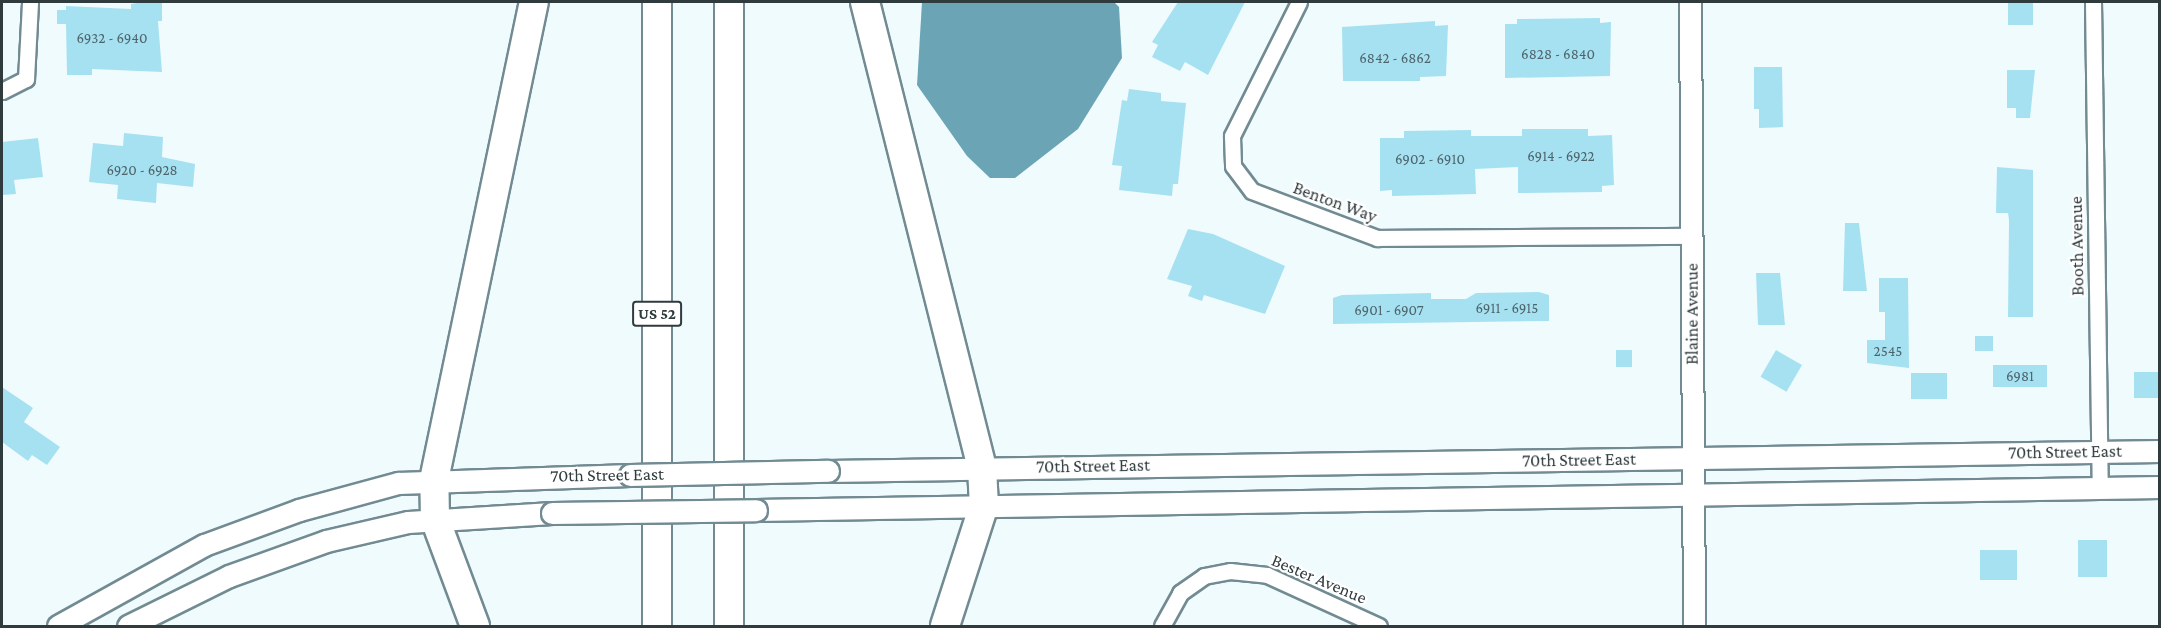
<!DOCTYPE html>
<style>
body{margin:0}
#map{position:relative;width:2161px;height:628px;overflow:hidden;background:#f0fbfe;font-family:"Crimson Pro",serif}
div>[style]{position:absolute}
.water>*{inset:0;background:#6ba5b5}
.building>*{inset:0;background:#a6e1f2;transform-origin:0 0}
.roads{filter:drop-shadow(2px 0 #728b92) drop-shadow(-2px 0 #728b92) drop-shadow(0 2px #728b92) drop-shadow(0 -2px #728b92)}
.street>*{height:15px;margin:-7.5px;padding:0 7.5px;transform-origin:7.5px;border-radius:7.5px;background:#fff}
.secondary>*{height:21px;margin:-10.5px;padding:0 10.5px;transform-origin:10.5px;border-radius:10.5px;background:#fff}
.highway>*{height:28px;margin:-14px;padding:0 14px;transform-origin:14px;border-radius:14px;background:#fff}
.bridges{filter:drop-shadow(2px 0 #728b92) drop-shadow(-2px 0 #728b92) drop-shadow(0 2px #728b92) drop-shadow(0 -2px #728b92)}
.secondary-bridge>*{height:21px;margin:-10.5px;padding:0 10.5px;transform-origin:10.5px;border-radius:10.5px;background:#fff}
span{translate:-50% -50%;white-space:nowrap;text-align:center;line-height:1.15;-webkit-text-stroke:4.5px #fff;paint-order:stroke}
.number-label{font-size:15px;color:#4e646b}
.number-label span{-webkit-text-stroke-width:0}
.shield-label span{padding:2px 4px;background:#fff;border:2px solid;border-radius:4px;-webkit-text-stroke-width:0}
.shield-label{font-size:16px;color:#303b3e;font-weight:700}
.street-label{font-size:18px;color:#303b3e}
.frame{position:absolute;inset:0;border:3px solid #303b3e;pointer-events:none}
</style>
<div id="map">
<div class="water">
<i style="clip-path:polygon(922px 2px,1114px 2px,1119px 7px,1122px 58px,1078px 129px,1015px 178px,990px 178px,967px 156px,917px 85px)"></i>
</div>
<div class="building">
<i style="clip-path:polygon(142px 2px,162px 3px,162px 21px,158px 21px,162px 72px,92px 69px,92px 75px,67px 75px,66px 24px,57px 24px,57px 10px,66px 10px,66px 6px,131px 9px,131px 4px)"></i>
<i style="clip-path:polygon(1178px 2px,1245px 2px,1208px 75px,1185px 62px,1180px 71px,1152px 57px,1158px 45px,1152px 42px)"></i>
<i style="left:2008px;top:2px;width:25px;height:23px"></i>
<i style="clip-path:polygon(1600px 18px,1600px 23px,1611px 22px,1610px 76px,1505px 78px,1505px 24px,1517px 24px,1517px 19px)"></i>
<i style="clip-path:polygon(1435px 21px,1435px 26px,1448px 25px,1446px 76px,1420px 77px,1420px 81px,1343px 81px,1342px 27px)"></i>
<i style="clip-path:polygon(1754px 67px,1782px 67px,1783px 127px,1759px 128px,1759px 109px,1754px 109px)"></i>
<i style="clip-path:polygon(2007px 70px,2035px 70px,2030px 118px,2016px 118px,2016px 108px,2007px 108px)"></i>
<i style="clip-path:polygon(1129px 89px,1161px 93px,1161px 101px,1186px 103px,1178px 184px,1173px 184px,1172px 196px,1119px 190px,1122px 166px,1112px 165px,1122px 100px,1127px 101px)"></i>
<i style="clip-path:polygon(1522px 129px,1588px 129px,1588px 136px,1612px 135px,1614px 185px,1602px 186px,1602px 192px,1518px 193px,1518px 167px,1475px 169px,1476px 194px,1392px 196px,1392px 190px,1380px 191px,1380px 138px,1404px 138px,1404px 131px,1471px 130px,1471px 136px,1522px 136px)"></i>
<i style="clip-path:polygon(124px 133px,163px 137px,162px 157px,195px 164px,193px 187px,157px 183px,156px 203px,117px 199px,118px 185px,89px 182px,93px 143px,123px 146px)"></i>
<i style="clip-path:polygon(38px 138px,43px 177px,14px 180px,16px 194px,2px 195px,2px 142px)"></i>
<i style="clip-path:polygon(1997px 167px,2033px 170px,2033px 317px,2008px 317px,2009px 220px,2008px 213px,1996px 213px)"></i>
<i style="clip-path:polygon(1845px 223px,1859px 223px,1867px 291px,1843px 291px)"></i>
<i style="clip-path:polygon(1188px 229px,1213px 234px,1285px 266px,1265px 314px,1204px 295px,1202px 301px,1188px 296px,1192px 286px,1167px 279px)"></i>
<i style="clip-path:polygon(1756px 273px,1780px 273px,1785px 325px,1758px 325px)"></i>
<i style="clip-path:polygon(1879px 278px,1908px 278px,1909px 368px,1867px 363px,1867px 340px,1885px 340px,1885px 312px,1879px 312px)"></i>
<i style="clip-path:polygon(1539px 292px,1549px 295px,1549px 321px,1333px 324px,1333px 298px,1342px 295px,1431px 293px,1431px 299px,1466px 299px,1476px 293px)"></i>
<i style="left:1975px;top:336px;width:18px;height:15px"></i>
<i style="left:1616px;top:350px;width:16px;height:17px"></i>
<i style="left:1776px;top:350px;width:30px;height:31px;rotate:30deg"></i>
<i style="left:2047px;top:365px;width:22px;height:54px;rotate:90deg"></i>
<i style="left:2160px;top:372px;width:26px;height:26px;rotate:90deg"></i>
<i style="left:1911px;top:373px;width:36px;height:26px"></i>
<i style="clip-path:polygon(2px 387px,33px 408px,24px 422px,60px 447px,47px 465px,32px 455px,28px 461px,2px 442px)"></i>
<i style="left:2107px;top:540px;width:37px;height:29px;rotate:90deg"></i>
<i style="left:2017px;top:550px;width:30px;height:37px;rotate:90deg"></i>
</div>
<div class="roads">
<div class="street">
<i style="left:1299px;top:2px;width:150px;rotate:116.6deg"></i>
<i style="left:1232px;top:136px;width:30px;rotate:88deg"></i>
<i style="left:1233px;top:166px;width:31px;rotate:53deg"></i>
<i style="left:1252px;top:191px;width:134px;rotate:20.6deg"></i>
<i style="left:1377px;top:238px;width:315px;rotate:-0.4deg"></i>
<i style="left:2093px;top:2px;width:487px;rotate:89.2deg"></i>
<i style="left:2px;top:91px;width:27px;rotate:-27deg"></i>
<i style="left:26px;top:79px;width:77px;rotate:-87deg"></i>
<i style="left:1162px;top:626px;width:38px;rotate:-61deg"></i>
<i style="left:1180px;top:593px;width:29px;rotate:-35deg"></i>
<i style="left:1204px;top:576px;width:26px;rotate:-11deg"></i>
<i style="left:1230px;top:571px;width:37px;rotate:6deg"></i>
<i style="left:1267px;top:575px;width:123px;rotate:24.5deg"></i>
</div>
<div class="secondary">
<i style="left:1690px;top:2px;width:624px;rotate:89.63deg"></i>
<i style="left:828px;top:471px;width:1332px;rotate:-0.86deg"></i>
<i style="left:756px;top:510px;width:1404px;rotate:-0.94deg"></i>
<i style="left:58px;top:626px;width:167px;rotate:-29deg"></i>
<i style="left:204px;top:545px;width:101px;rotate:-20.2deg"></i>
<i style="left:299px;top:510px;width:103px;rotate:-15.3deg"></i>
<i style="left:398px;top:483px;width:232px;rotate:-2deg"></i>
<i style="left:128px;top:626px;width:113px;rotate:-26.3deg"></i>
<i style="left:229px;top:576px;width:103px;rotate:-19.8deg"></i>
<i style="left:326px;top:541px;width:84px;rotate:-13deg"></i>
<i style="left:408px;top:522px;width:144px;rotate:-3.6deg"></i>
</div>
<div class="highway">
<i style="left:729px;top:2px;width:624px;rotate:90deg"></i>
<i style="left:865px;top:2px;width:480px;rotate:75.9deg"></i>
<i style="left:982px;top:468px;width:37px;rotate:87deg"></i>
<i style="left:984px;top:505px;width:127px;rotate:107.9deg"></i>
<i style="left:475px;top:626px;width:114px;rotate:-110.5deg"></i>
<i style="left:435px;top:519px;width:39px;rotate:-91deg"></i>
<i style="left:434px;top:480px;width:488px;rotate:-78.2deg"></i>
<i style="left:657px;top:626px;width:624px;rotate:-90deg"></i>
</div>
</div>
<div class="bridges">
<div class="secondary-bridge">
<i style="left:630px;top:475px;width:198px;rotate:-1.2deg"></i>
<i style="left:552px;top:513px;width:204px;rotate:-0.8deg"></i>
</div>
</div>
<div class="number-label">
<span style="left:112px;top:39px">6932 - 6940</span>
<span style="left:1558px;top:55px">6828 - 6840</span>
<span style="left:1395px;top:59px">6842 - 6862</span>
<span style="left:1561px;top:157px">6914 - 6922</span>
<span style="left:1430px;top:160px">6902 - 6910</span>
<span style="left:142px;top:171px">6920 - 6928</span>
<span style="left:1507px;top:309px">6911 - 6915</span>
<span style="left:1389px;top:311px">6901 - 6907</span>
<span style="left:1888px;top:352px">2545</span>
<span style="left:2020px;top:377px">6981</span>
</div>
<div class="shield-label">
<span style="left:657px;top:314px">US 52</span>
</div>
<div class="street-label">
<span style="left:1335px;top:202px;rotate:20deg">Benton Way</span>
<span style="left:2077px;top:246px;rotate:-91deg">Booth Avenue</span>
<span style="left:1692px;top:314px;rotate:-90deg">Blaine Avenue</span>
<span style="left:2065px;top:452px;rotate:-1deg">70th Street East</span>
<span style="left:1579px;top:460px;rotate:-1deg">70th Street East</span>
<span style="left:1093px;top:466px;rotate:-1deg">70th Street East</span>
<span style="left:607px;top:475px;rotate:-1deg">70th Street East</span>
<span style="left:1319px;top:579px;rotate:23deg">Bester Avenue</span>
</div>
<div class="frame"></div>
</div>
